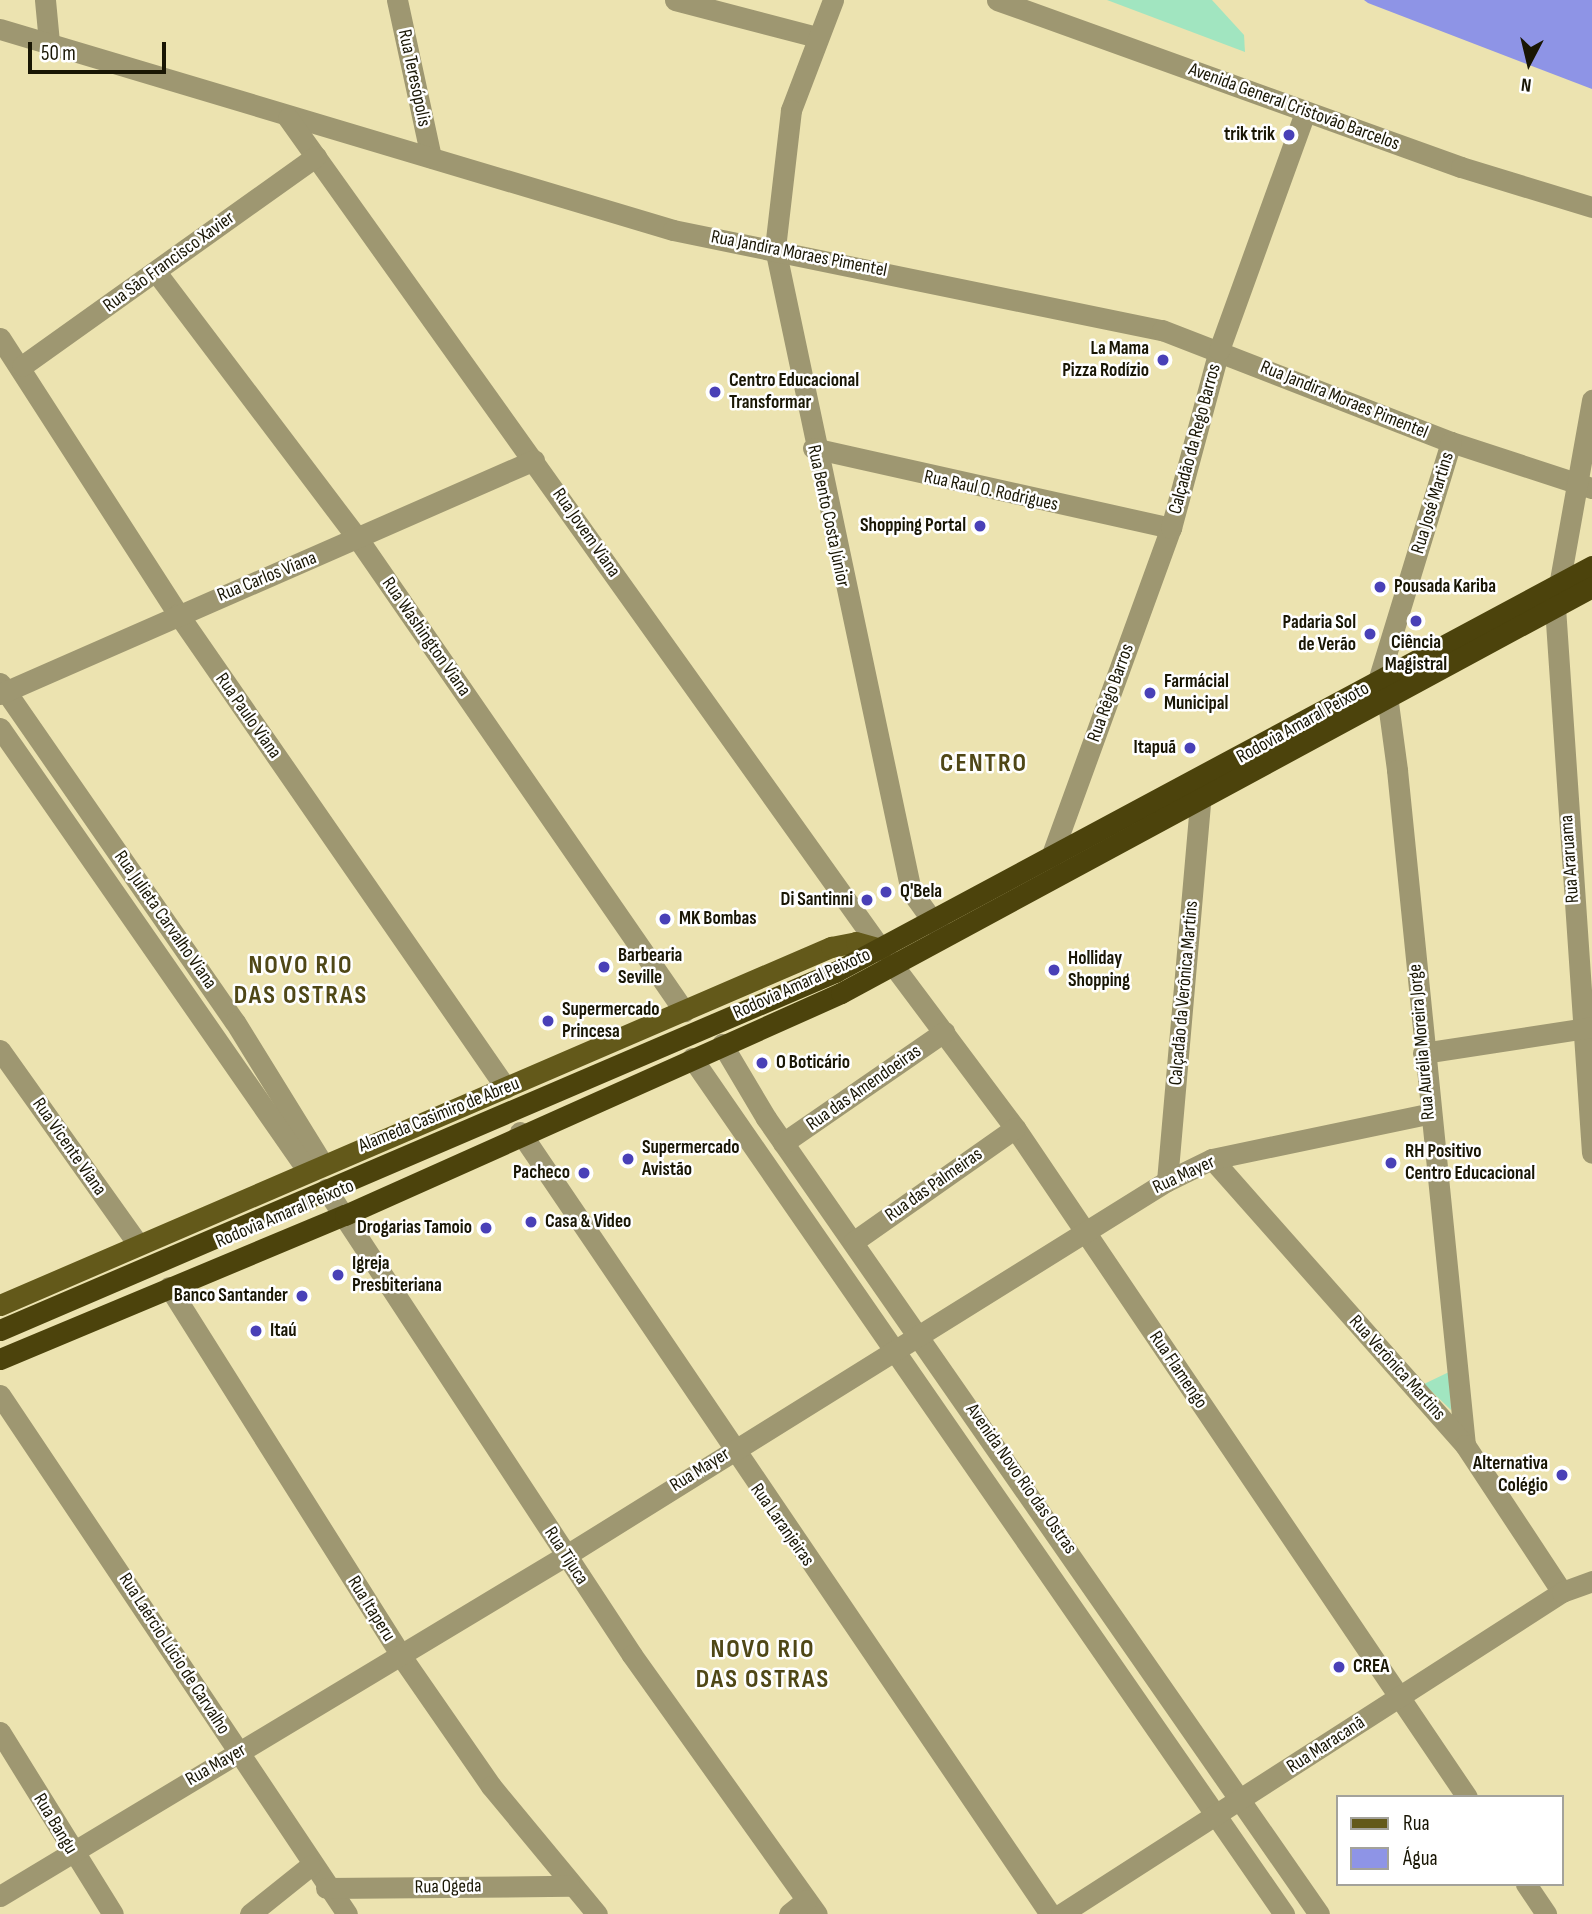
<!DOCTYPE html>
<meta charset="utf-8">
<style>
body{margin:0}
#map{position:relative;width:1592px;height:1914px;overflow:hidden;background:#ece3b0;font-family:"Sofia Sans Condensed",sans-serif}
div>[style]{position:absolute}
.green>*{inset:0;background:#a1e5c0}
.water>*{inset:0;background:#8e94e6}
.minor>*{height:21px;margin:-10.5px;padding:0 10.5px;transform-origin:10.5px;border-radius:10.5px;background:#9e9771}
.major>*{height:21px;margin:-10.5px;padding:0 10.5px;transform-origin:10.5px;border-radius:10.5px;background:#63591a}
.highway>*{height:21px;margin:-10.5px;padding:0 10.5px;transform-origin:10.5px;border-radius:10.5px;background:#4c430c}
.dots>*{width:19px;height:19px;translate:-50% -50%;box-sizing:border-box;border:4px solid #fff;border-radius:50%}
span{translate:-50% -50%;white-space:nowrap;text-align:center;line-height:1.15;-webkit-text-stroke:5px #fff;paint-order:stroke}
.street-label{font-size:19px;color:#191604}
.poi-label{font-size:19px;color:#191604;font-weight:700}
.right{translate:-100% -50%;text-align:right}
.left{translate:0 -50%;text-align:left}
.district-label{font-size:26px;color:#4f4716;font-weight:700;letter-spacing:2px}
.legend{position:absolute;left:1336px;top:1795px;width:228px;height:91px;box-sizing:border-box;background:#fff;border:2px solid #a3a29b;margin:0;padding:9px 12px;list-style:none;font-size:21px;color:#191604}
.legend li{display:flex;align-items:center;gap:14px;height:35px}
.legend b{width:35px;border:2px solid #a3a29b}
.north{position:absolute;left:1494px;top:28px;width:70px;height:70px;-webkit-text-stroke:5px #fff;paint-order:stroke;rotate:187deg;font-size:19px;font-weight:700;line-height:28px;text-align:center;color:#191604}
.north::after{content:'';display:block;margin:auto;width:24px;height:32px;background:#191604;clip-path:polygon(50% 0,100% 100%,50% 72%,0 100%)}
.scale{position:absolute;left:28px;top:42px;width:138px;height:32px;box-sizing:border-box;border:4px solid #191604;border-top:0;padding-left:9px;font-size:21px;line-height:24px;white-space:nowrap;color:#191604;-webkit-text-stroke:5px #fff;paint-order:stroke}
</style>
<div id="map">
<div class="green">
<i style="clip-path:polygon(1107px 0,1212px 0,1244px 35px,1245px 52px)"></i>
<i style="clip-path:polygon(1449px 1372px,1451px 1410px,1424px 1384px)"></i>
</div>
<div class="water">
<i style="clip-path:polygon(1364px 0,1592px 0,1592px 89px,1368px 3px)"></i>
</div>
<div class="minor">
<i style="left:45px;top:0;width:42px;rotate:84.6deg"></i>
<i style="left:397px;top:0;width:161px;rotate:77.8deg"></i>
<i style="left:675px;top:0;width:147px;rotate:14.6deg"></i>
<i style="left:833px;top:0;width:118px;rotate:110.9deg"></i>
<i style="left:791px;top:110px;width:139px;rotate:96.6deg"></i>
<i style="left:775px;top:248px;width:657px;rotate:78.06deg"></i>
<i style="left:911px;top:891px;width:53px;rotate:54.2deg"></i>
<i style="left:997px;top:0;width:493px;rotate:19.8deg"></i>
<i style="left:1461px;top:167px;width:137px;rotate:17deg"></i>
<i style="left:0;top:29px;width:702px;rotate:16.63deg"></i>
<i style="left:673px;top:230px;width:499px;rotate:11.6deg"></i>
<i style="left:1162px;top:330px;width:310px;rotate:21.2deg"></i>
<i style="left:1451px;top:442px;width:148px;rotate:18.1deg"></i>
<i style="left:288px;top:118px;width:1021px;rotate:54.49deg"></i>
<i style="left:881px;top:949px;width:224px;rotate:53.2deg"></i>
<i style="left:1015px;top:1128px;width:807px;rotate:55.96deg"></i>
<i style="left:156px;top:272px;width:335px;rotate:52.9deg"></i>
<i style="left:358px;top:539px;width:574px;rotate:55.37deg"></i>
<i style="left:0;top:338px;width:328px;rotate:57.2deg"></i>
<i style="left:178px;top:614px;width:576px;rotate:55.32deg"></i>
<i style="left:22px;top:366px;width:361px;rotate:-35.5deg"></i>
<i style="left:1451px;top:442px;width:253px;rotate:107deg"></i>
<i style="left:1377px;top:684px;width:22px;rotate:60deg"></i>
<i style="left:1388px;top:703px;width:68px;rotate:82.3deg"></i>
<i style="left:1397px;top:770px;width:678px;rotate:84.25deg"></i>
<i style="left:813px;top:448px;width:367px;rotate:12.6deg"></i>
<i style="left:1560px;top:580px;width:183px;rotate:-79.9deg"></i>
<i style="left:1555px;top:607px;width:547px;rotate:86.12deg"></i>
<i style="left:0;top:683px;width:412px;rotate:55.3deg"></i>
<i style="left:235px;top:1022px;width:166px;rotate:58.3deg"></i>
<i style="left:0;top:694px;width:583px;rotate:-23.66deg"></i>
<i style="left:0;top:728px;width:538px;rotate:55.22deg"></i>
<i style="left:1051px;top:857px;width:350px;rotate:-70deg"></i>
<i style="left:1171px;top:528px;width:184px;rotate:-74.9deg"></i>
<i style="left:1219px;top:350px;width:253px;rotate:-70.1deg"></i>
<i style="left:722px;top:1044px;width:86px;rotate:59.3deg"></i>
<i style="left:766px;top:1118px;width:969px;rotate:55.21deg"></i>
<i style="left:0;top:1050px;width:237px;rotate:54.6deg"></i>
<i style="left:1423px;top:1053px;width:171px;rotate:-8.7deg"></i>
<i style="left:692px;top:1058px;width:1041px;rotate:55.33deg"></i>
<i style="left:520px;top:1132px;width:945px;rotate:55.87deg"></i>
<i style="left:783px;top:1143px;width:196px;rotate:-34.6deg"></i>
<i style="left:1212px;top:1159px;width:382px;rotate:48.5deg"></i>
<i style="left:1465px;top:1445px;width:176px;rotate:56.6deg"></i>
<i style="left:1167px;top:1181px;width:377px;rotate:-85deg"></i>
<i style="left:326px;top:1189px;width:557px;rotate:56.71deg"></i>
<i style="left:632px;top:1655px;width:318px;rotate:54.5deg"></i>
<i style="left:853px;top:1242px;width:198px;rotate:-35.1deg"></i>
<i style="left:169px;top:1287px;width:436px;rotate:57.8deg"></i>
<i style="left:401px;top:1656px;width:158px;rotate:55.3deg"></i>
<i style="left:491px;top:1786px;width:166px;rotate:50.4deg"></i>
<i style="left:0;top:1395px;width:624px;rotate:56.23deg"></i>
<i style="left:0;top:1732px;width:214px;rotate:58.2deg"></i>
<i style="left:1526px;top:1884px;width:36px;rotate:56deg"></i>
<i style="left:326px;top:1888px;width:244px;rotate:-0.5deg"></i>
<i style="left:0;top:1896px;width:659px;rotate:-31.04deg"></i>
<i style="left:565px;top:1556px;width:709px;rotate:-31.92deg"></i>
<i style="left:1167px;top:1181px;width:50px;rotate:-26.1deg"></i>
<i style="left:1212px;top:1159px;width:221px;rotate:-11.8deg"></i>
<i style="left:250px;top:1914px;width:77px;rotate:-38.7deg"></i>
<i style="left:789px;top:1914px;width:22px;rotate:-39deg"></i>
<i style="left:1061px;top:1914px;width:596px;rotate:-32.73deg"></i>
<i style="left:1562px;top:1592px;width:32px;rotate:-20deg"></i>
</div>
<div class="major">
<i style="left:0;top:1305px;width:905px;rotate:-23.31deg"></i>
<i style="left:831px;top:947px;width:25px;rotate:-11deg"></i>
<i style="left:856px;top:942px;width:26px;rotate:16deg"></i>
</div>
<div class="highway">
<i style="left:0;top:1330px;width:909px;rotate:-23.21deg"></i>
<i style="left:835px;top:972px;width:859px;rotate:-28.21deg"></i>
<i style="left:0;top:1359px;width:374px;rotate:-22.7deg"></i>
<i style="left:345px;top:1215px;width:543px;rotate:-24.11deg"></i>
<i style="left:841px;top:993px;width:854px;rotate:-28.4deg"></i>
</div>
<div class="dots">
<i style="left:1289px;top:135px;background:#4940b7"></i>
<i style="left:1163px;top:360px;background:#4940b7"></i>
<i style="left:715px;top:392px;background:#4940b7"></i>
<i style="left:980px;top:526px;background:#4940b7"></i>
<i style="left:1380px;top:587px;background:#4940b7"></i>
<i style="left:1416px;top:621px;background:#4940b7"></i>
<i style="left:1370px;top:634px;background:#4940b7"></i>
<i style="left:1150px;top:693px;background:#4940b7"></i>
<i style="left:1190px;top:748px;background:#4940b7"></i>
<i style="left:886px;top:892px;background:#4940b7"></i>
<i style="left:867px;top:900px;background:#4940b7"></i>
<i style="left:665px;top:919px;background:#4940b7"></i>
<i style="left:604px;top:967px;background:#4940b7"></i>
<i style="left:1054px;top:970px;background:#4940b7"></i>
<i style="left:548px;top:1021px;background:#4940b7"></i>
<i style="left:762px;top:1063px;background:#4940b7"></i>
<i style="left:628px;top:1159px;background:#4940b7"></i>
<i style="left:1391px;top:1163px;background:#4940b7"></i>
<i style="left:584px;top:1173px;background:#4940b7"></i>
<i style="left:531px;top:1222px;background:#4940b7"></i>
<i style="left:486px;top:1228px;background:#4940b7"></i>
<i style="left:338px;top:1275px;background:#4940b7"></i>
<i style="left:302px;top:1296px;background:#4940b7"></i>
<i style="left:256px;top:1331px;background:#4940b7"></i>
<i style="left:1562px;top:1475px;background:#4940b7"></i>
<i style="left:1339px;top:1667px;background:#4940b7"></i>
</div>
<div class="street-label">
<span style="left:414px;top:78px;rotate:78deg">Rua Teresópolis</span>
<span style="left:1294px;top:107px;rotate:20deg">Avenida General Cristovão Barcelos</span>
<span style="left:799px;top:254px;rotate:11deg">Rua Jandira Moraes Pimentel</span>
<span style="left:169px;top:262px;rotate:-36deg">Rua São Francisco Xavier</span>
<span style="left:1344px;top:400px;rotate:22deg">Rua Jandira Moraes Pimentel</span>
<span style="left:1195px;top:439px;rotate:-75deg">Calçadão da Rego Barros</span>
<span style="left:991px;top:491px;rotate:12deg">Rua Raul O. Rodrigues</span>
<span style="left:1433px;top:503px;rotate:-73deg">Rua José Martins</span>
<span style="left:828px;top:516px;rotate:78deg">Rua Bento Costa Júnior</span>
<span style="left:586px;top:533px;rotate:55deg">Rua Jovem Viana</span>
<span style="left:267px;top:577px;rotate:-22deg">Rua Carlos Viana</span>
<span style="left:426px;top:637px;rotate:55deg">Rua Washington Viana</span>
<span style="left:1111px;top:693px;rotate:-70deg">Rua Rêgo Barros</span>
<span style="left:248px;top:716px;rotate:55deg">Rua Paulo Viana</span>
<span style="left:1303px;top:723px;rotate:-29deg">Rodovia Amaral Peixoto</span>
<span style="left:1570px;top:859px;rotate:-94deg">Rua Araruama</span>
<span style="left:165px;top:920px;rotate:55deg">Rua Julieta Carvalho Viana</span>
<span style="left:802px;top:984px;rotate:-24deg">Rodovia Amaral Peixoto</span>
<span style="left:1184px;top:993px;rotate:-85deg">Calçadão da Verônica Martins</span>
<span style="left:1422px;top:1042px;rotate:-95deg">Rua Aurélia Moreira Jorge</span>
<span style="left:864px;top:1088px;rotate:-35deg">Rua das Amendoeiras</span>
<span style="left:439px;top:1115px;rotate:-22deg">Alameda Casimiro de Abreu</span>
<span style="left:69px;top:1147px;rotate:55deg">Rua Vicente Viana</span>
<span style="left:1184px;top:1175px;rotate:-25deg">Rua Mayer</span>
<span style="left:934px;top:1185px;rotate:-35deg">Rua das Palmeiras</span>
<span style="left:285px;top:1214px;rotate:-23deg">Rodovia Amaral Peixoto</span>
<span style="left:1397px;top:1368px;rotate:48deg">Rua Verônica Martins</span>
<span style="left:1178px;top:1370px;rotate:56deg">Rua Flamengo</span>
<span style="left:700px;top:1470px;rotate:-32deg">Rua Mayer</span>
<span style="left:1021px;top:1479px;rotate:55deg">Avenida Novo Rio das Ostras</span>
<span style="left:782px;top:1525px;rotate:55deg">Rua Laranjeiras</span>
<span style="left:566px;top:1556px;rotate:57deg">Rua Tijuca</span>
<span style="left:371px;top:1609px;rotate:58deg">Rua Itaperu</span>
<span style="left:174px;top:1654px;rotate:57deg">Rua Laércio Lúcio de Carvalho</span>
<span style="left:1326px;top:1745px;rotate:-33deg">Rua Maracanã</span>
<span style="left:216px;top:1765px;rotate:-30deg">Rua Mayer</span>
<span style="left:55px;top:1824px;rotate:59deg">Rua Bangu</span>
<span style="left:448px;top:1887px;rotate:-1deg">Rua Ogeda</span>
</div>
<div class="poi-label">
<span class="right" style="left:1275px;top:135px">trik trik</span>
<span class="right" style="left:1149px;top:360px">La Mama<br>Pizza Rodízio</span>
<span class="left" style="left:729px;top:392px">Centro Educacional<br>Transformar</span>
<span class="right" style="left:966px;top:526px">Shopping Portal</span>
<span class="left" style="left:1394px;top:587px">Pousada Kariba</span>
<span class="right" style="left:1356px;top:634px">Padaria Sol<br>de Verão</span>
<span style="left:1416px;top:654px">Ciência<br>Magistral</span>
<span class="left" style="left:1164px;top:693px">Farmácial<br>Municipal</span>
<span class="right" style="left:1176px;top:748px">Itapuã</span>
<span class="left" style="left:900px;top:892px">Q'Bela</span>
<span class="right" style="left:853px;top:900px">Di Santinni</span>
<span class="left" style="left:679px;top:919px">MK Bombas</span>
<span class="left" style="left:618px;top:967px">Barbearia<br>Seville</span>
<span class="left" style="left:1068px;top:970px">Holliday<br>Shopping</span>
<span class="left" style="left:562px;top:1021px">Supermercado<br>Princesa</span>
<span class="left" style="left:776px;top:1063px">O Boticário</span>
<span class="left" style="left:642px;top:1159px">Supermercado<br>Avistão</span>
<span class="left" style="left:1405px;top:1163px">RH Positivo<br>Centro Educacional</span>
<span class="right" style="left:570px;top:1173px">Pacheco</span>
<span class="left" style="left:545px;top:1222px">Casa &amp; Video</span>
<span class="right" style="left:472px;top:1228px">Drogarias Tamoio</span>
<span class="left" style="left:352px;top:1275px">Igreja<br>Presbiteriana</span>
<span class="right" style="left:288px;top:1296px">Banco Santander</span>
<span class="left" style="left:270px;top:1331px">Itaú</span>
<span class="right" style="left:1548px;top:1475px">Alternativa<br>Colégio</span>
<span class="left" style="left:1353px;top:1667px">CREA</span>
</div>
<div class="district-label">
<span style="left:984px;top:764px">CENTRO</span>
<span style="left:301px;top:981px">NOVO RIO<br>DAS OSTRAS</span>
<span style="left:763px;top:1665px">NOVO RIO<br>DAS OSTRAS</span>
</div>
<ul class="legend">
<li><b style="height:9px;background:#63591a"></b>Rua</li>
<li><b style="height:19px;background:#8e94e6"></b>Água</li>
</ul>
<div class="north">N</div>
<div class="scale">50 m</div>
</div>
